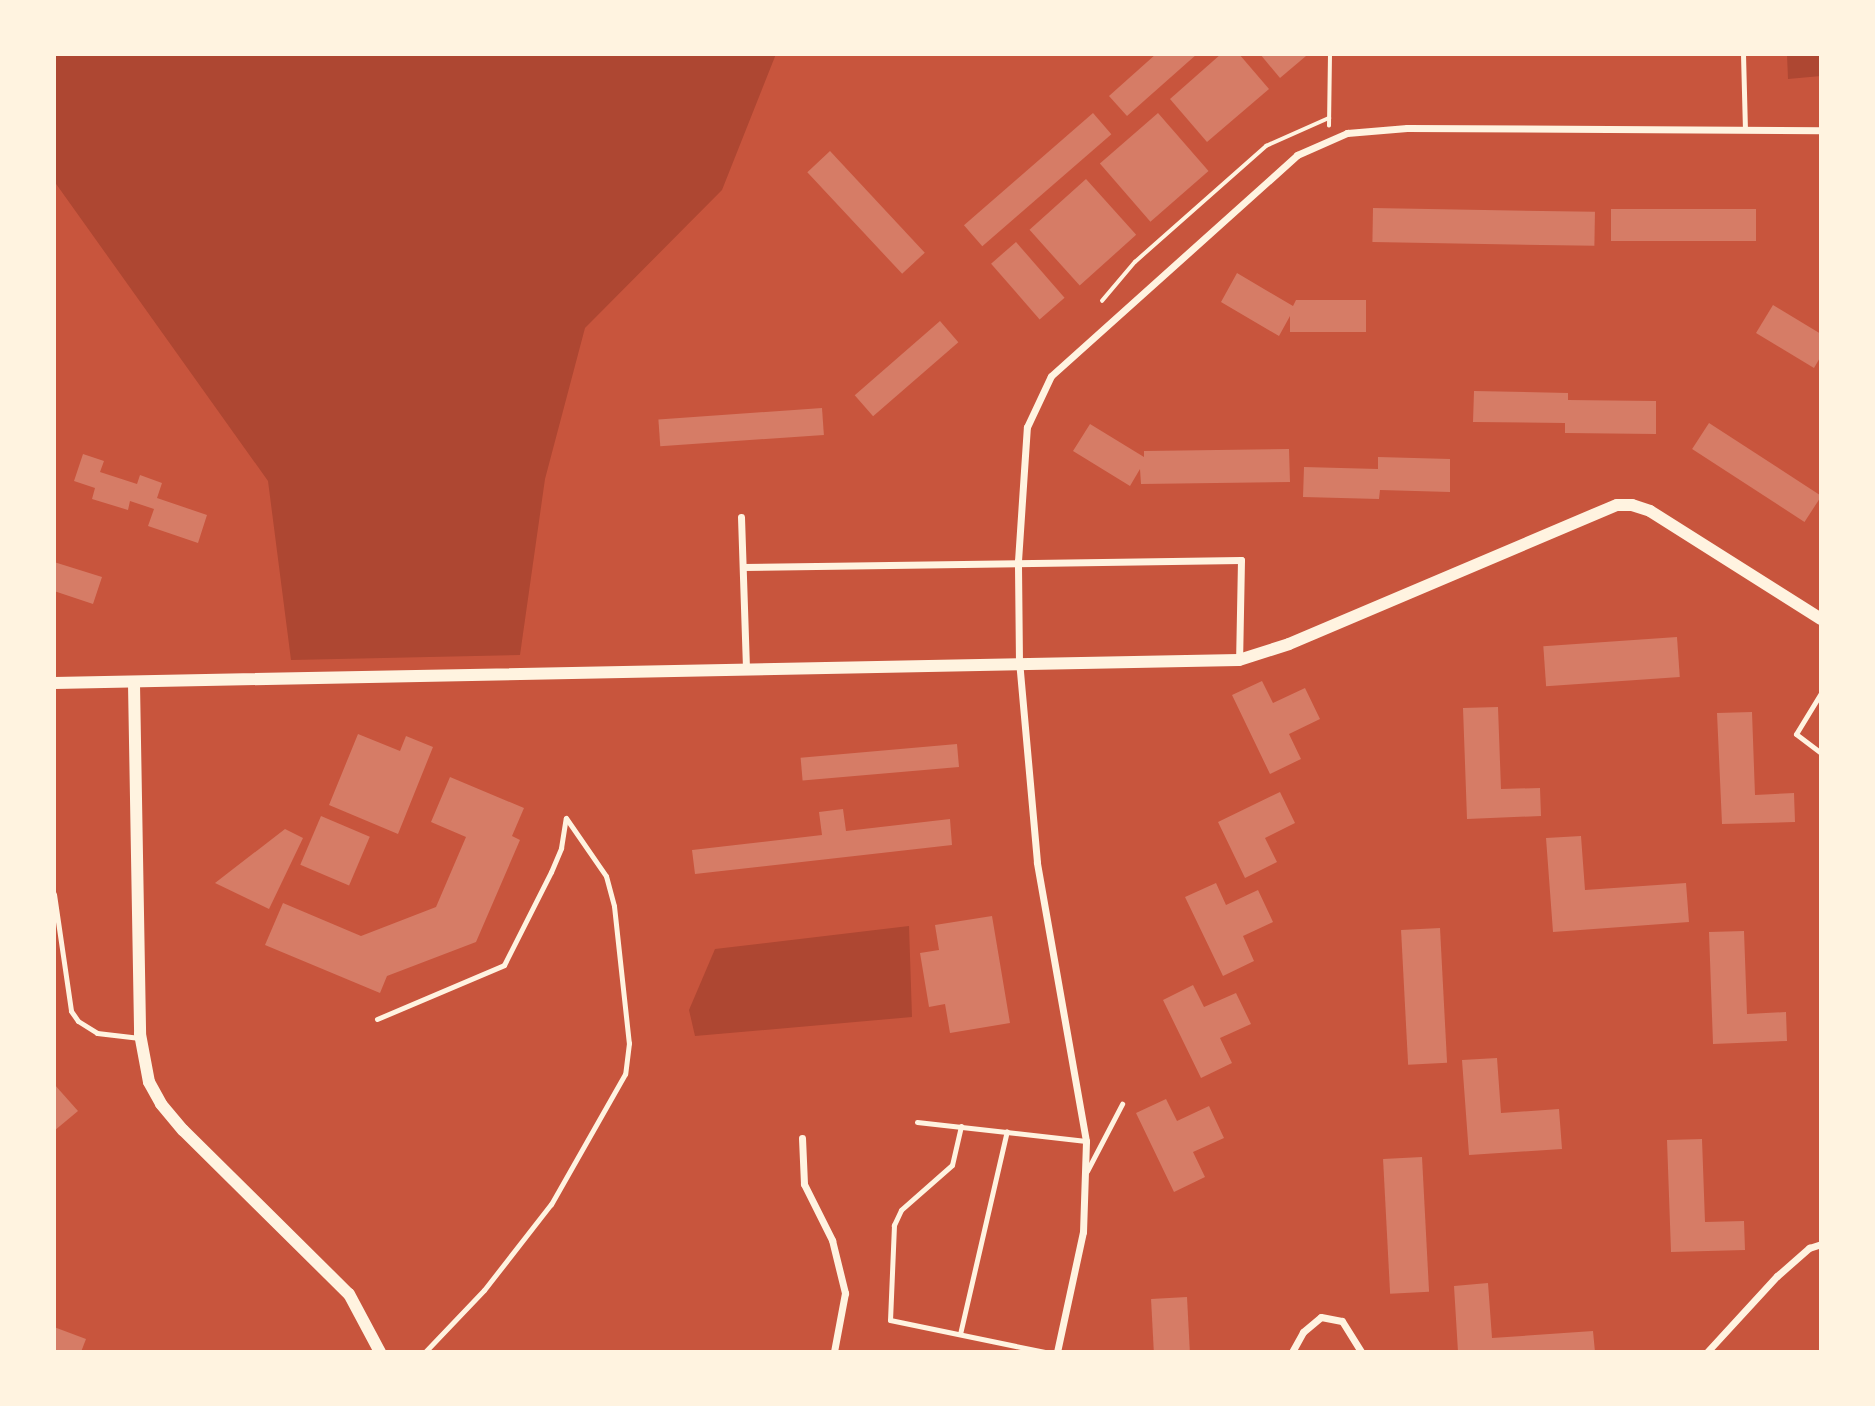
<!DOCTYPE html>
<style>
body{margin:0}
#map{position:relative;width:1875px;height:1406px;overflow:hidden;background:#c8553d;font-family:"Nunito Sans",sans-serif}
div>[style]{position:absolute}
.green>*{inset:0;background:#ae4732}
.building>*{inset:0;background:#d67c66;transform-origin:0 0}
.path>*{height:3.5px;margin:-1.75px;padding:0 1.75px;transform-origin:1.75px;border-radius:1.75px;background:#fff3e0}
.service>*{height:5px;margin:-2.5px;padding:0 2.5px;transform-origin:2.5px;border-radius:2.5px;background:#fff3e0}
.minor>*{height:7px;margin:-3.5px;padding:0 3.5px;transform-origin:3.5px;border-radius:3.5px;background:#fff3e0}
.tertiary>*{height:12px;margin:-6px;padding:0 6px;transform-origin:6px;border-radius:6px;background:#fff3e0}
span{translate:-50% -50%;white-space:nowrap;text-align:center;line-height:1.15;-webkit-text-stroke:5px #fff3e0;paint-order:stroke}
.frame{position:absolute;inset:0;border:56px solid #fff3e0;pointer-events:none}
</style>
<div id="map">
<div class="green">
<i style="clip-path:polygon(54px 54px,776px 54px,722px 190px,585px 328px,545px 479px,520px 655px,291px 660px,268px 481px,54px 181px)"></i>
<i style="clip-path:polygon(1787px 54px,1821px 54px,1821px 76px,1788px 79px)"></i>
<i style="clip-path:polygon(909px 926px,912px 1017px,695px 1036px,689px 1010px,715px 949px)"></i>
</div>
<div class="building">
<i style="clip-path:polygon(1156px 54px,1197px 54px,1127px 116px,1109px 96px)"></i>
<i style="clip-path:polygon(1221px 54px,1239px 54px,1269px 89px,1207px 142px,1170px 99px)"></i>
<i style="clip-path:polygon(1260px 54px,1304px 54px,1306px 56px,1280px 78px)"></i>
<i style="left:1093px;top:113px;width:28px;height:171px;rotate:49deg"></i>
<i style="left:1158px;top:113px;width:77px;height:77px;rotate:49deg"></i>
<i style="left:830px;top:151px;width:139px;height:31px;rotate:47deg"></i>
<i style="left:1086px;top:179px;width:75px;height:76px;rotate:48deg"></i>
<i style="left:1373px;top:208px;width:222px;height:34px;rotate:1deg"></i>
<i style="left:1611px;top:209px;width:145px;height:32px"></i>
<i style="left:1016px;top:242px;width:74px;height:33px;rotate:49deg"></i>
<i style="clip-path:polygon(1237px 273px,1293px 306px,1296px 300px,1366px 300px,1366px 332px,1290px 332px,1290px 316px,1279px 336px,1221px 302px)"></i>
<i style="clip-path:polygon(1773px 305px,1821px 334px,1821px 356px,1814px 368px,1756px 333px)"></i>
<i style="left:940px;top:321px;width:28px;height:113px;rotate:49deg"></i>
<i style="clip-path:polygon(1474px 391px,1568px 393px,1568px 400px,1656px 401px,1656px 434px,1565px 433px,1565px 423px,1473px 422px)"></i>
<i style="left:822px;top:408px;width:27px;height:164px;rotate:86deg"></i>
<i style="left:1709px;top:423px;width:134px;height:31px;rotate:33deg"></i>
<i style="clip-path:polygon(1090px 424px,1144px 457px,1144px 451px,1289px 449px,1290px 482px,1141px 484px,1140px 469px,1130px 486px,1073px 451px)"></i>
<i style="clip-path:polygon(83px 454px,104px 461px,100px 472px,137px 484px,140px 475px,162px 483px,157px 498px,207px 515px,198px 543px,148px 526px,154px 509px,130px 501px,128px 510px,92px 499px,95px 488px,74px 481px)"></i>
<i style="clip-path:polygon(1378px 457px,1450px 459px,1450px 492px,1380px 490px,1379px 499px,1303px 497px,1304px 467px,1378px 469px)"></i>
<i style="clip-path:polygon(54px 562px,102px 577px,93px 604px,54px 591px)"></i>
<i style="left:1677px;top:637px;width:40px;height:134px;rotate:86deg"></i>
<i style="clip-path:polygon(1262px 681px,1273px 703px,1305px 688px,1320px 719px,1289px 734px,1301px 759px,1270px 774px,1232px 695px)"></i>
<i style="clip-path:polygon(1498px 707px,1501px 789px,1540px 788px,1541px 816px,1467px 819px,1463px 708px)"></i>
<i style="clip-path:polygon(1752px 712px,1755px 795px,1794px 793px,1795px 822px,1722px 824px,1717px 713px)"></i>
<i style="clip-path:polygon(358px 734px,400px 751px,406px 736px,433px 747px,398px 834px,329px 805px)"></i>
<i style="left:957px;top:744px;width:23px;height:157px;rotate:85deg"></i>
<i style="clip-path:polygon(450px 777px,524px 808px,512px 836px,520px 840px,476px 942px,387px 976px,380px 993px,265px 945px,283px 903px,361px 936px,436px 907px,466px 837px,431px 822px)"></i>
<i style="clip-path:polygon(1280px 792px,1295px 823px,1265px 838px,1277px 862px,1245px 878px,1218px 822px)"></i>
<i style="clip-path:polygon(843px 809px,846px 831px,950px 819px,952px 845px,695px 874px,692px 850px,822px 835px,819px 812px)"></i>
<i style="left:321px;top:816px;width:53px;height:53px;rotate:23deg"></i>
<i style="clip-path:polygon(285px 829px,303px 838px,269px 909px,215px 883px)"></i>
<i style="clip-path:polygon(1581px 836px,1585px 890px,1686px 883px,1689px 922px,1553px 932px,1546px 838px)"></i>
<i style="clip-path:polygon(1216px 883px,1226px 905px,1258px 890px,1273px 922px,1243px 936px,1254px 961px,1223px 976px,1185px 897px)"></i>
<i style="clip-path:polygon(992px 916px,1010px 1023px,950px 1033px,945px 1004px,929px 1007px,920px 953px,939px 950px,935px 925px)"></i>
<i style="left:1440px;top:928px;width:135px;height:39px;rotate:87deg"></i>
<i style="clip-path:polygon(1744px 931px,1747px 1014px,1786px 1012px,1787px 1041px,1713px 1044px,1709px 932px)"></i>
<i style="clip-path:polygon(1193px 985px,1204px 1007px,1236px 993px,1251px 1024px,1220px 1038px,1232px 1063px,1201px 1078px,1163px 1000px)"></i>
<i style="clip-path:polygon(1497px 1058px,1501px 1113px,1559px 1109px,1562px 1149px,1469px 1155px,1462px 1060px)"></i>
<i style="clip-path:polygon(54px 1084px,78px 1111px,54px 1131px)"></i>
<i style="clip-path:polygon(1166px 1099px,1177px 1121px,1209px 1106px,1224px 1138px,1193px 1152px,1205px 1177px,1174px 1192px,1136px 1113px)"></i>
<i style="clip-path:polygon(1702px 1139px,1705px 1222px,1744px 1221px,1745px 1250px,1671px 1252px,1667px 1140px)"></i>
<i style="left:1422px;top:1157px;width:135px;height:39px;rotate:87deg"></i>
<i style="clip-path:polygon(1488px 1283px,1492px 1338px,1593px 1331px,1595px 1352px,1458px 1352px,1454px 1286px)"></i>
<i style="left:1187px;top:1297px;width:55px;height:36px;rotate:87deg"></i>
<i style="clip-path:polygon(54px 1327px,86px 1339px,81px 1352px,54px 1352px)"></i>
</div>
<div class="path">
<i style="left:1329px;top:126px;width:72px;rotate:-89.2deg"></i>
<i style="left:1102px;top:301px;width:51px;rotate:-49.8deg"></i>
<i style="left:1135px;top:262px;width:175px;rotate:-41.5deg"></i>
<i style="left:1266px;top:146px;width:69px;rotate:-24deg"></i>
</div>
<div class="service">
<i style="left:1743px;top:54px;width:76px;rotate:88.5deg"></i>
<i style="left:1821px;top:693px;width:48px;rotate:121.4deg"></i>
<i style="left:1796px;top:734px;width:31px;rotate:37deg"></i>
<i style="left:54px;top:894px;width:118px;rotate:81.7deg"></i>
<i style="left:71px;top:1011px;width:12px;rotate:55deg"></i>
<i style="left:78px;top:1021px;width:22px;rotate:32deg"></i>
<i style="left:97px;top:1033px;width:43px;rotate:6.6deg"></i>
<i style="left:377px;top:1019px;width:138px;rotate:-23deg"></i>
<i style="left:504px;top:965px;width:104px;rotate:-63.2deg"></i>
<i style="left:551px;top:872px;width:26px;rotate:-67deg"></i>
<i style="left:561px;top:848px;width:30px;rotate:-81deg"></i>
<i style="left:566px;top:818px;width:70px;rotate:55.4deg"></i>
<i style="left:606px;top:876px;width:31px;rotate:75deg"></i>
<i style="left:614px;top:906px;width:138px;rotate:83.8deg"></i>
<i style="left:629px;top:1043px;width:31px;rotate:97deg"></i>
<i style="left:625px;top:1074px;width:150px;rotate:119.6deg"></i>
<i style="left:551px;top:1204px;width:109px;rotate:127.9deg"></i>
<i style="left:484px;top:1290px;width:86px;rotate:133.6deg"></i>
<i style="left:917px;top:1122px;width:170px;rotate:6.4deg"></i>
<i style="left:961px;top:1126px;width:40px;rotate:103deg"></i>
<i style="left:952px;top:1165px;width:68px;rotate:138.6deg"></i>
<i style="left:901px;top:1210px;width:17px;rotate:115deg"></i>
<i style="left:894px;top:1225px;width:95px;rotate:92.4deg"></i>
<i style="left:890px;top:1320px;width:158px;rotate:11.7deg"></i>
<i style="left:1087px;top:1171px;width:76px;rotate:-62.4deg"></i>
<i style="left:960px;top:1334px;width:208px;rotate:-77deg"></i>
</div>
<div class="minor">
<i style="left:741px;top:517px;width:152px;rotate:88.1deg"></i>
<i style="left:743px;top:567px;width:498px;rotate:-0.8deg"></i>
<i style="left:1241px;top:560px;width:100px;rotate:91.1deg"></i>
<i style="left:802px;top:1138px;width:46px;rotate:87.5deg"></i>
<i style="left:804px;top:1184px;width:63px;rotate:63.4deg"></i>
<i style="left:832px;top:1240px;width:55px;rotate:76.2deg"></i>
<i style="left:845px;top:1293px;width:60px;rotate:100.6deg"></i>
<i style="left:1057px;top:1352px;width:123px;rotate:-77.8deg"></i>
<i style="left:1083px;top:1232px;width:91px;rotate:-88.1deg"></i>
<i style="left:1086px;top:1141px;width:283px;rotate:-100deg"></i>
<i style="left:1037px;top:862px;width:201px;rotate:-95.1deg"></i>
<i style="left:1019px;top:662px;width:101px;rotate:-90.6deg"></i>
<i style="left:1018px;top:561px;width:134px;rotate:-86.2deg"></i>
<i style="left:1027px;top:427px;width:56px;rotate:-64.8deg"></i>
<i style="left:1051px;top:376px;width:331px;rotate:-41.9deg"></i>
<i style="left:1297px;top:155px;width:55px;rotate:-23.7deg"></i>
<i style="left:1347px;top:133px;width:60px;rotate:-4.8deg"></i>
<i style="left:1407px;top:128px;width:414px;rotate:0.3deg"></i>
<i style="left:1292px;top:1352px;width:23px;rotate:-61deg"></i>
<i style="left:1303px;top:1332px;width:23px;rotate:-40deg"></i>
<i style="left:1321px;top:1317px;width:21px;rotate:11deg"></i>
<i style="left:1342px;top:1321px;width:36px;rotate:58deg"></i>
<i style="left:1707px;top:1352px;width:103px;rotate:-47.4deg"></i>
<i style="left:1777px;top:1276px;width:43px;rotate:-41.2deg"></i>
<i style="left:1809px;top:1248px;width:13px;rotate:-18deg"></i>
</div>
<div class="tertiary">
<i style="left:54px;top:683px;width:1185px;rotate:-1.11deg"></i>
<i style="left:1239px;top:660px;width:52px;rotate:-17.7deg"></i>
<i style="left:1289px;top:644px;width:356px;rotate:-23deg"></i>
<i style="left:1617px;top:505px;width:15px"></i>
<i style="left:1632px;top:505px;width:19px;rotate:18deg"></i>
<i style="left:1650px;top:511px;width:202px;rotate:32.3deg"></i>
<i style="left:134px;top:684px;width:350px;rotate:89deg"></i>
<i style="left:140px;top:1034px;width:49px;rotate:79.4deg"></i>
<i style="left:149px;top:1082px;width:25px;rotate:61deg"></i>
<i style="left:161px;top:1104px;width:34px;rotate:50deg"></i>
<i style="left:183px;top:1130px;width:233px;rotate:44.7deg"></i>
<i style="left:349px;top:1294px;width:66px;rotate:61.9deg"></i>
</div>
<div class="frame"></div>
</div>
